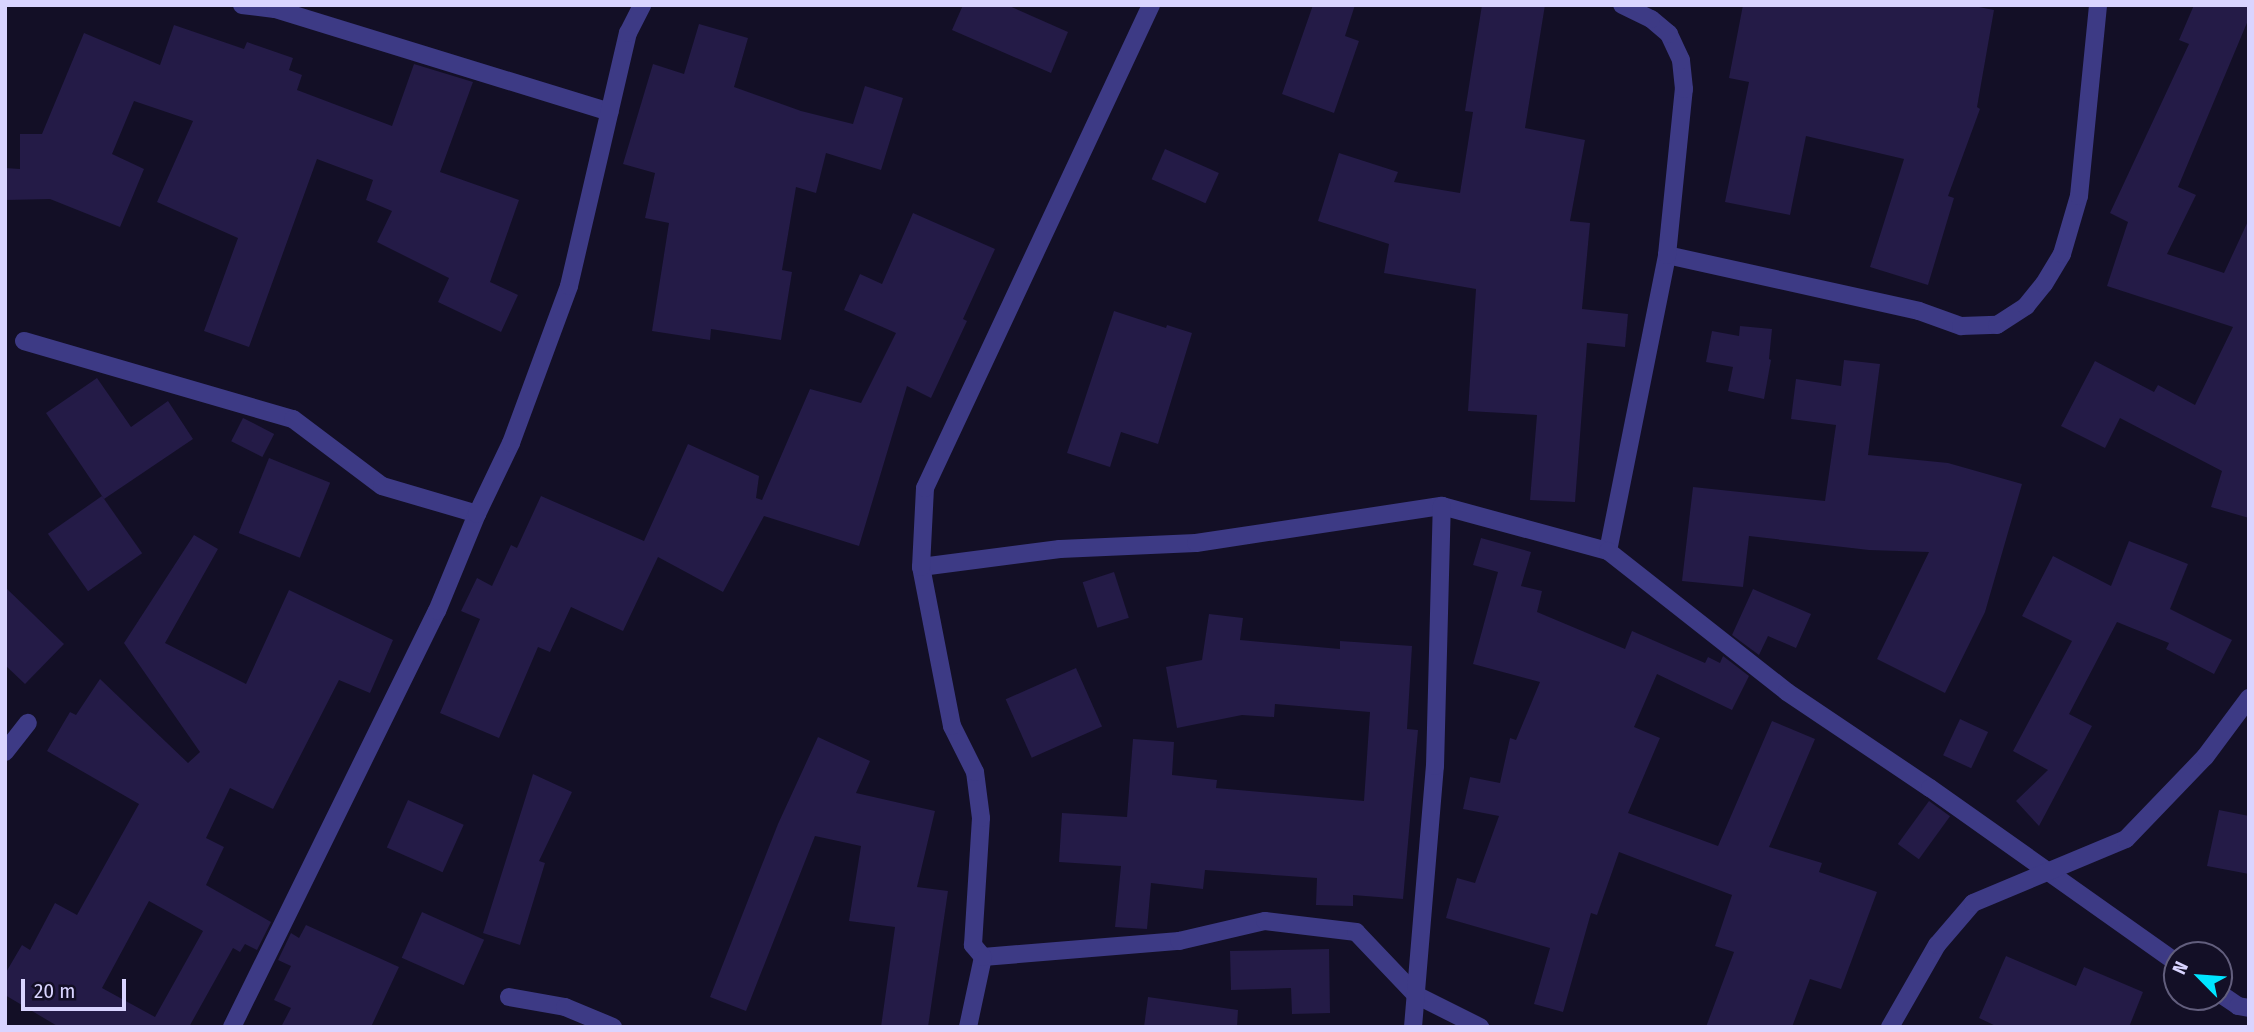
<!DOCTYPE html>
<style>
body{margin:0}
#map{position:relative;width:2254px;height:1032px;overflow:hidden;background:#130f26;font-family:"Fira Sans Condensed",sans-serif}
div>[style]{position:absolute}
.building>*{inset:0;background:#241b47;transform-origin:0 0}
.minor>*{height:18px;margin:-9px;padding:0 9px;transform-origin:9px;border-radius:9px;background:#3d3a85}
span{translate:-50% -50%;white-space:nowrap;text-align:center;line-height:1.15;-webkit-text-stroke:6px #130f26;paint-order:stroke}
.frame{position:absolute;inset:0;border:7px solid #d9d4ff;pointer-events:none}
.north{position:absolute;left:2163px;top:941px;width:70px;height:70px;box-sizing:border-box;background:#130f26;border:2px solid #625e7d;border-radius:50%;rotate:295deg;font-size:19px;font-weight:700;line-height:28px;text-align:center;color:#d9d4ff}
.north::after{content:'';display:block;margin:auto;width:24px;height:32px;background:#00e5ff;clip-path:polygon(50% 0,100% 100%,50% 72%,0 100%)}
.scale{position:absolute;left:21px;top:979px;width:105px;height:32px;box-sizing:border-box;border:4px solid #d9d4ff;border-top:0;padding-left:9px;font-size:21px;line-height:24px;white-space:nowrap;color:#d9d4ff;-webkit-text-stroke:5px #130f26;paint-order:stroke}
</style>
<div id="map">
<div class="building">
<i style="clip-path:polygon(963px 5px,1007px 5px,1068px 32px,1051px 73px,952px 30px)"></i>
<i style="clip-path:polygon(1313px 5px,1355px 5px,1345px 36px,1359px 41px,1334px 113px,1282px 94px)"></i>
<i style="clip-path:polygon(1482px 5px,1545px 5px,1525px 128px,1585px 140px,1570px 221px,1590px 223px,1582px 309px,1628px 314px,1625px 347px,1587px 343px,1575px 502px,1530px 500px,1537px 415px,1468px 411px,1476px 289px,1384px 273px,1389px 244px,1318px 221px,1339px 153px,1398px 172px,1394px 182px,1460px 193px,1473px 112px,1465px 111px)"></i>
<i style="clip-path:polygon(1743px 5px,1969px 5px,1994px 10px,1977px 107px,1980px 109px,1948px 196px,1954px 198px,1928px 285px,1870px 267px,1904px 159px,1806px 136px,1790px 215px,1725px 202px,1749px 82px,1729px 78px)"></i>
<i style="clip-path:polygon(2194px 5px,2249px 5px,2249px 18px,2178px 187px,2196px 195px,2167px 254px,2224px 273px,2249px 219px,2249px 518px,2211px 507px,2222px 471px,2120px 418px,2105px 448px,2061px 426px,2095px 361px,2154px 392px,2158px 385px,2195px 405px,2233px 327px,2107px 286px,2128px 222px,2110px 213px,2189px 44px,2179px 40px)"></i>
<i style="clip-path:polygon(699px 24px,748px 38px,734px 87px,801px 111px,853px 124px,865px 86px,903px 98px,881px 170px,826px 153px,816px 193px,796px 187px,782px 270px,792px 272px,781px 340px,711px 329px,710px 340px,652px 331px,669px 223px,645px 218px,655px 173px,623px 164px,653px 64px,684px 74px)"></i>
<i style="clip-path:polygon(174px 25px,244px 49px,247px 42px,293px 58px,289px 70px,302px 75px,297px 90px,392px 126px,414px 64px,473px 82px,440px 172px,519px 200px,490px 282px,518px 295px,501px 332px,438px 302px,449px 278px,377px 242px,392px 211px,366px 200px,373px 180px,317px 159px,249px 347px,204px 331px,238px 238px,157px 202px,193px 121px,134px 101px,112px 154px,144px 169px,120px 227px,50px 199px,5px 200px,5px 168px,20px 169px,20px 134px,42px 134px,84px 33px,160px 65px)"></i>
<i style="left:1165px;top:149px;width:59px;height:33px;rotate:24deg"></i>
<i style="clip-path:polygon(913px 213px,995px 249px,963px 319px,967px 321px,931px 398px,907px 386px,859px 546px,764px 516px,723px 592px,658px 557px,623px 631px,571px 607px,550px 652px,538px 647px,499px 738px,440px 713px,480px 619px,461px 611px,477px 578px,492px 586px,511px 545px,517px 548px,541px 496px,644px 541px,688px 444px,759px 476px,756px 498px,762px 500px,810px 389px,861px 403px,896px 333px,844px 310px,860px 274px,882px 284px)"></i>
<i style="clip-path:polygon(1114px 311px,1166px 328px,1167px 325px,1192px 333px,1158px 444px,1121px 432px,1110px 467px,1067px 453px)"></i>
<i style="clip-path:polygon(1740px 326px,1772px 329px,1769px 359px,1771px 360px,1764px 399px,1728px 391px,1733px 367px,1706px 362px,1712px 331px,1739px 336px)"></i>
<i style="clip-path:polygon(1844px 360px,1880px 364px,1868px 455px,1948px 463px,2022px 484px,1985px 612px,1945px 693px,1877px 659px,1929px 552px,1869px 550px,1749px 536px,1743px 587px,1682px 581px,1693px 487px,1825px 501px,1836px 425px,1791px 419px,1796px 379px,1841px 386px)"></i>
<i style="clip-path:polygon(97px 378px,131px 427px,168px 401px,193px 439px,104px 499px,46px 413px)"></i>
<i style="left:243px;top:418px;width:35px;height:26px;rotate:27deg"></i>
<i style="left:269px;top:458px;width:66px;height:81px;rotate:22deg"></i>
<i style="left:102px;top:496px;width:70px;height:66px;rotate:55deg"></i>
<i style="clip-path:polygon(evenodd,194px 535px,218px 549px,165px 643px,246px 684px,289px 590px,393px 640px,370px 693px,339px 680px,273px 809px,230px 788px,206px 838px,224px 847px,206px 885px,271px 922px,257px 950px,245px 944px,240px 952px,233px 948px,189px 1027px,59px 1027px,5px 995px,5px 974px,22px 945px,30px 950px,55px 903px,77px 915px,139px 804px,47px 751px,70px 712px,76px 715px,100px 679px,188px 763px,200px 752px,124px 643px,194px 535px,149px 901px,203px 931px,155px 1017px,102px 988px,149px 901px)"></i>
<i style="clip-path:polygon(1481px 538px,1531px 552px,1521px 586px,1542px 591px,1537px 612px,1625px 649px,1632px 631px,1705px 663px,1708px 657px,1720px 663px,1723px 656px,1749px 676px,1732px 710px,1657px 674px,1634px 727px,1660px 738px,1628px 813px,1718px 846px,1772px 721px,1815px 739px,1769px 847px,1822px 863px,1819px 872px,1877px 892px,1841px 989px,1810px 979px,1792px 1027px,1706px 1027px,1734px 952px,1715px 946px,1732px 895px,1619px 852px,1597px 915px,1591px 913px,1563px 1012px,1534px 1004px,1550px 948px,1446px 918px,1457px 878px,1475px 883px,1499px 816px,1463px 809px,1470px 777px,1500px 783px,1510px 738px,1516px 740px,1540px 682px,1473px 664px,1498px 572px,1473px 565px)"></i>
<i style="clip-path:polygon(2129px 541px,2188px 564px,2170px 609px,2232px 640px,2214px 674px,2166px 649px,2169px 643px,2117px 622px,2069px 714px,2092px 726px,2039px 826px,2016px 801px,2048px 770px,2013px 751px,2072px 641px,2022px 616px,2053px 556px,2111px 586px)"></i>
<i style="left:1114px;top:572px;width:48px;height:33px;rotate:72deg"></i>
<i style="clip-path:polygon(5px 587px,64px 644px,25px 684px,5px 665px)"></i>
<i style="clip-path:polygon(1753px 589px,1811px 614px,1796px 648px,1768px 636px,1759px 655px,1732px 635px)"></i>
<i style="clip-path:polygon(1209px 614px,1243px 618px,1240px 640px,1340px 649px,1340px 641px,1412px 646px,1407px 729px,1418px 730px,1403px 899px,1353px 895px,1353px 906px,1316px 905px,1317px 878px,1205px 870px,1203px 889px,1151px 883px,1147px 929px,1115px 927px,1121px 866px,1059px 862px,1062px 813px,1127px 817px,1133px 739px,1174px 742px,1172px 775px,1217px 780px,1216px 788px,1364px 801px,1370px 712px,1275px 704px,1274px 717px,1242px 715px,1177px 728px,1166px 667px,1202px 660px)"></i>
<i style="left:1076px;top:668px;width:64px;height:77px;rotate:66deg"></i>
<i style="left:1960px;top:719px;width:31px;height:40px;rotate:25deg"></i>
<i style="clip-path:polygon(818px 737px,870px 761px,856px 793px,935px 811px,917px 887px,948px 891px,928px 1027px,881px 1027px,895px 927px,849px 921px,861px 846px,815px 836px,746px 1011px,710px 997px,778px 824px)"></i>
<i style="clip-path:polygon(533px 774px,572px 792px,539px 861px,545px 863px,520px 945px,483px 933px)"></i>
<i style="left:408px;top:800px;width:61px;height:52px;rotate:24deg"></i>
<i style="left:1929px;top:801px;width:26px;height:53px;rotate:36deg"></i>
<i style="clip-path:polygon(2219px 810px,2249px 816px,2249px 874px,2207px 866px)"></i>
<i style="left:422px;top:912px;width:68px;height:50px;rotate:24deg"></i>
<i style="clip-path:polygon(306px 925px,399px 967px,371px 1027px,281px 1027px,291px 1008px,274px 1000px,291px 966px,278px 960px,291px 933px,299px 938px)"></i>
<i style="clip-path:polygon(1329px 949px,1330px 1013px,1292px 1014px,1291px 988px,1231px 990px,1230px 951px)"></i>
<i style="clip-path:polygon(2006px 956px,2076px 986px,2084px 967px,2143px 992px,2129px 1027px,1998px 1027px,1979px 1018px)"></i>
<i style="clip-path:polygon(1148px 997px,1238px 1010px,1237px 1027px,1144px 1027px)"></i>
</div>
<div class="minor">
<i style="left:242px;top:5px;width:33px;rotate:7deg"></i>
<i style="left:275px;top:9px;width:350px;rotate:17.1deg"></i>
<i style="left:1667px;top:255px;width:258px;rotate:12.5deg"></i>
<i style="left:1919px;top:311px;width:45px;rotate:19.7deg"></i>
<i style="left:1961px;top:326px;width:36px;rotate:-2deg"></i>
<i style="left:1997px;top:325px;width:35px;rotate:-33deg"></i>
<i style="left:2026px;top:306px;width:28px;rotate:-51deg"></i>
<i style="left:2044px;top:284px;width:35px;rotate:-59deg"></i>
<i style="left:2062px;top:254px;width:60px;rotate:-73.7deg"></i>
<i style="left:2079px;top:196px;width:192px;rotate:-84.3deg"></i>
<i style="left:24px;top:341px;width:280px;rotate:16.2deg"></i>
<i style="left:293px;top:419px;width:111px;rotate:37deg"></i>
<i style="left:382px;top:486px;width:99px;rotate:16.4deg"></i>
<i style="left:1608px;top:551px;width:302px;rotate:-78.7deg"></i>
<i style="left:1667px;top:255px;width:167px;rotate:-84.2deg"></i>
<i style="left:1684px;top:89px;width:29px;rotate:-96deg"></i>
<i style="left:1681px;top:60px;width:29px;rotate:-115deg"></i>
<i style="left:1669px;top:34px;width:23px;rotate:-140deg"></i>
<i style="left:1651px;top:19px;width:32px;rotate:-154deg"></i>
<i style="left:921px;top:567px;width:140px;rotate:-7.4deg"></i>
<i style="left:1060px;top:549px;width:136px;rotate:-2.5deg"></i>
<i style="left:1196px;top:543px;width:249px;rotate:-8.6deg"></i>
<i style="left:1442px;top:506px;width:172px;rotate:15.2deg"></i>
<i style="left:1608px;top:551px;width:228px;rotate:38.2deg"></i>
<i style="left:1787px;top:692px;width:172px;rotate:33.9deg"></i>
<i style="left:1930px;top:788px;width:303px;rotate:35.3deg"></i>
<i style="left:5px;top:752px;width:37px;rotate:-52deg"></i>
<i style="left:983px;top:957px;width:197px;rotate:-4.7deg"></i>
<i style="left:1179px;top:941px;width:88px;rotate:-13.1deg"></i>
<i style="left:1265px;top:921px;width:92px;rotate:6.9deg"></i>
<i style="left:1356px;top:932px;width:87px;rotate:46.4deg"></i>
<i style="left:1416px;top:995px;width:72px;rotate:26.6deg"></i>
<i style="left:2219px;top:993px;width:23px;rotate:34deg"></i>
<i style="left:2238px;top:1006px;width:11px;rotate:10deg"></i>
<i style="left:509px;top:997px;width:57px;rotate:10.1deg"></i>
<i style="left:565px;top:1007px;width:52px;rotate:22.6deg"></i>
<i style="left:232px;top:1027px;width:464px;rotate:-63.8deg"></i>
<i style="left:437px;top:611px;width:105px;rotate:-67.6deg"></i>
<i style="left:477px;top:514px;width:79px;rotate:-64.4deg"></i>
<i style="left:511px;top:443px;width:167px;rotate:-69.7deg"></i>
<i style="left:569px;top:286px;width:260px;rotate:-76.9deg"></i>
<i style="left:628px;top:33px;width:31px;rotate:-63deg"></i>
<i style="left:968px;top:1027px;width:72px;rotate:-77.9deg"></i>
<i style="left:983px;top:957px;width:16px;rotate:-130deg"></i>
<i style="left:973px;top:945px;width:127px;rotate:-86.4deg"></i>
<i style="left:981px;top:818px;width:46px;rotate:-97.4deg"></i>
<i style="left:975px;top:772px;width:51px;rotate:-116.6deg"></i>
<i style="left:952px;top:726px;width:162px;rotate:-101deg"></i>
<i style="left:921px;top:567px;width:79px;rotate:-87.1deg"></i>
<i style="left:925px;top:488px;width:533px;rotate:-64.92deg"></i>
<i style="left:1413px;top:1027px;width:262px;rotate:-85.2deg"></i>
<i style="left:1435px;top:766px;width:260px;rotate:-88.5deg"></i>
<i style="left:1890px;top:1027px;width:95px;rotate:-60.2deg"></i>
<i style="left:1937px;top:945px;width:55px;rotate:-49.4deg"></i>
<i style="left:1973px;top:903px;width:166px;rotate:-22.7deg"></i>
<i style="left:2126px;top:839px;width:114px;rotate:-46.1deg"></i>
<i style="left:2205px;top:757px;width:74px;rotate:-53.3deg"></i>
</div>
<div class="frame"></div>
<div class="north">N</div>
<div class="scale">20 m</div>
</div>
